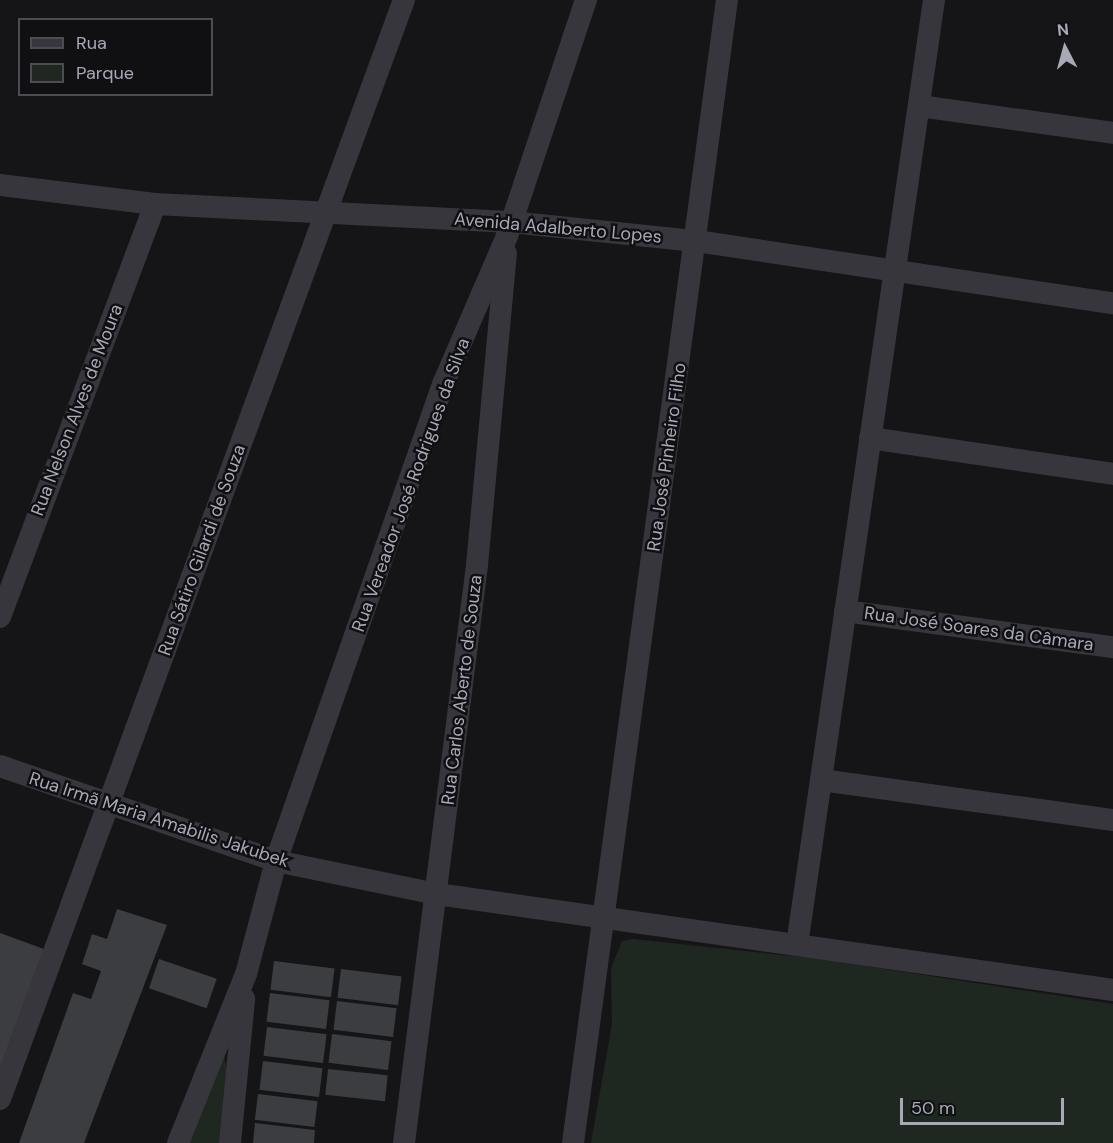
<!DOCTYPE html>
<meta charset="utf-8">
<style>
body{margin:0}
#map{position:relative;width:1113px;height:1143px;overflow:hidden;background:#151517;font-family:"DM Sans",sans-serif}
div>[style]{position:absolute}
.green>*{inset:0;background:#1f2721}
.building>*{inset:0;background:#3c3d41;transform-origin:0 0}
.street>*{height:22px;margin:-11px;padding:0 11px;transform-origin:11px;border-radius:11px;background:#36363c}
span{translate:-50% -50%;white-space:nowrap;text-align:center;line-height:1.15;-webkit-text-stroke:5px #101012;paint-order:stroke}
.street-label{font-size:18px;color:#a7a9b7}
.legend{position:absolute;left:18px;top:18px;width:195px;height:78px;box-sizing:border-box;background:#101012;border:2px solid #4c4d54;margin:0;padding:8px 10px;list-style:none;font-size:18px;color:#a7a9b7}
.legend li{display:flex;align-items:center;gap:12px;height:30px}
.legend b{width:30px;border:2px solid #4c4d54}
.north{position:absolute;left:1035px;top:18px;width:60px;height:60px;-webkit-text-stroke:4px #101012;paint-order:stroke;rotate:354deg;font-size:16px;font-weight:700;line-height:24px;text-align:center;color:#a7a9b7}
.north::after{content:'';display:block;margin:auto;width:21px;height:27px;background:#a7a9b7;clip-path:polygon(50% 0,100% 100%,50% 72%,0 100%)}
.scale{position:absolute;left:900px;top:1098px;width:164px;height:27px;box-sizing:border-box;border:3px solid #a7a9b7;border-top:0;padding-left:8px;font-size:18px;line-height:21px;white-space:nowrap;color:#a7a9b7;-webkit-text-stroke:4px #101012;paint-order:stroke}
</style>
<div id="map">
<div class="green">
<i style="clip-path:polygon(633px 939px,820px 959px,1113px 1004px,1113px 1143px,591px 1143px,612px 1024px,611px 968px,622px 941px)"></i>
<i style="clip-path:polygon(222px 1048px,230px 1081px,223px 1143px,183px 1143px)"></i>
</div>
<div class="building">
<i style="clip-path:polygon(117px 909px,167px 925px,84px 1143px,19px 1143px,73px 993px,91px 999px,101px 971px,82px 964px,92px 934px,107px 939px)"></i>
<i style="clip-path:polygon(0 933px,44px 949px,0 1068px)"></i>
<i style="left:159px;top:959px;width:61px;height:31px;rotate:19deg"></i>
<i style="left:274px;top:961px;width:61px;height:29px;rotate:7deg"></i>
<i style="left:341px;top:969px;width:61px;height:29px;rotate:7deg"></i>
<i style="left:270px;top:993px;width:60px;height:29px;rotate:7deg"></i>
<i style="left:337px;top:1001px;width:60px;height:29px;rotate:7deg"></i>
<i style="left:267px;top:1027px;width:60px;height:29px;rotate:7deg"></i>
<i style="left:332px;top:1034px;width:60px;height:29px;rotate:7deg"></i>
<i style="left:263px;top:1061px;width:60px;height:29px;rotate:7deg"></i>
<i style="left:328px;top:1069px;width:60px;height:26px;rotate:6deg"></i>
<i style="left:258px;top:1094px;width:60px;height:26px;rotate:7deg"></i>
<i style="clip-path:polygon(255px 1123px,315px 1130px,314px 1143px,253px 1143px)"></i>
</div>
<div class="street">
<i style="left:919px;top:106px;width:196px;rotate:7.9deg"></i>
<i style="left:0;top:185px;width:156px;rotate:7deg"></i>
<i style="left:155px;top:204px;width:356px;rotate:2.9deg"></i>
<i style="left:511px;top:222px;width:186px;rotate:5.9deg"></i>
<i style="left:696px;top:241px;width:422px;rotate:8.5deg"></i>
<i style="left:870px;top:438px;width:246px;rotate:8.4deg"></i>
<i style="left:845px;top:611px;width:270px;rotate:7.7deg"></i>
<i style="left:0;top:617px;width:441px;rotate:-69.4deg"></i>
<i style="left:0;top:766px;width:292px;rotate:19deg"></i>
<i style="left:276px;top:861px;width:164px;rotate:11.6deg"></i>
<i style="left:437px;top:894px;width:683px;rotate:8.08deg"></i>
<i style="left:821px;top:780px;width:295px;rotate:7.8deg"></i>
<i style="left:797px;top:945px;width:955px;rotate:-81.75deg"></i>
<i style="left:0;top:1099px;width:1171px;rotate:-69.82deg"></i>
<i style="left:178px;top:1143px;width:182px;rotate:-68.1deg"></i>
<i style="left:246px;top:974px;width:117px;rotate:-75.1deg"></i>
<i style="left:276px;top:861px;width:505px;rotate:-70.7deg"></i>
<i style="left:443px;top:384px;width:161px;rotate:-66.6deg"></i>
<i style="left:507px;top:236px;width:249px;rotate:-71.5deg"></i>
<i style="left:230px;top:1143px;width:145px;rotate:-84.4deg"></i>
<i style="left:404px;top:1143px;width:583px;rotate:-82.8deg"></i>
<i style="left:477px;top:565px;width:313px;rotate:-84.7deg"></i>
<i style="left:573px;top:1143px;width:1153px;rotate:-82.33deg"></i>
</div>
<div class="street-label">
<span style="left:558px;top:228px;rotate:5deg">Avenida Adalberto Lopes</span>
<span style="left:77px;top:410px;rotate:-69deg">Rua Nelson Alves de Moura</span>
<span style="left:667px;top:457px;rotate:-82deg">Rua José Pinheiro Filho</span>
<span style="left:411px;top:485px;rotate:-70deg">Rua Vereador José Rodrigues da Silva</span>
<span style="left:202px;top:550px;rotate:-70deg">Rua Sátiro Gilardi de Souza</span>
<span style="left:979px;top:629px;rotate:8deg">Rua José Soares da Câmara</span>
<span style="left:462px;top:690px;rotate:-83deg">Rua Carlos Aberto de Souza</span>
<span style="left:159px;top:820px;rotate:18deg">Rua Irmã Maria Amabilis Jakubek</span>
</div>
<ul class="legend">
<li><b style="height:8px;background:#36363c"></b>Rua</li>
<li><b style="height:16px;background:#1f2721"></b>Parque</li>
</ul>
<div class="north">N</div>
<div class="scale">50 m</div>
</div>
